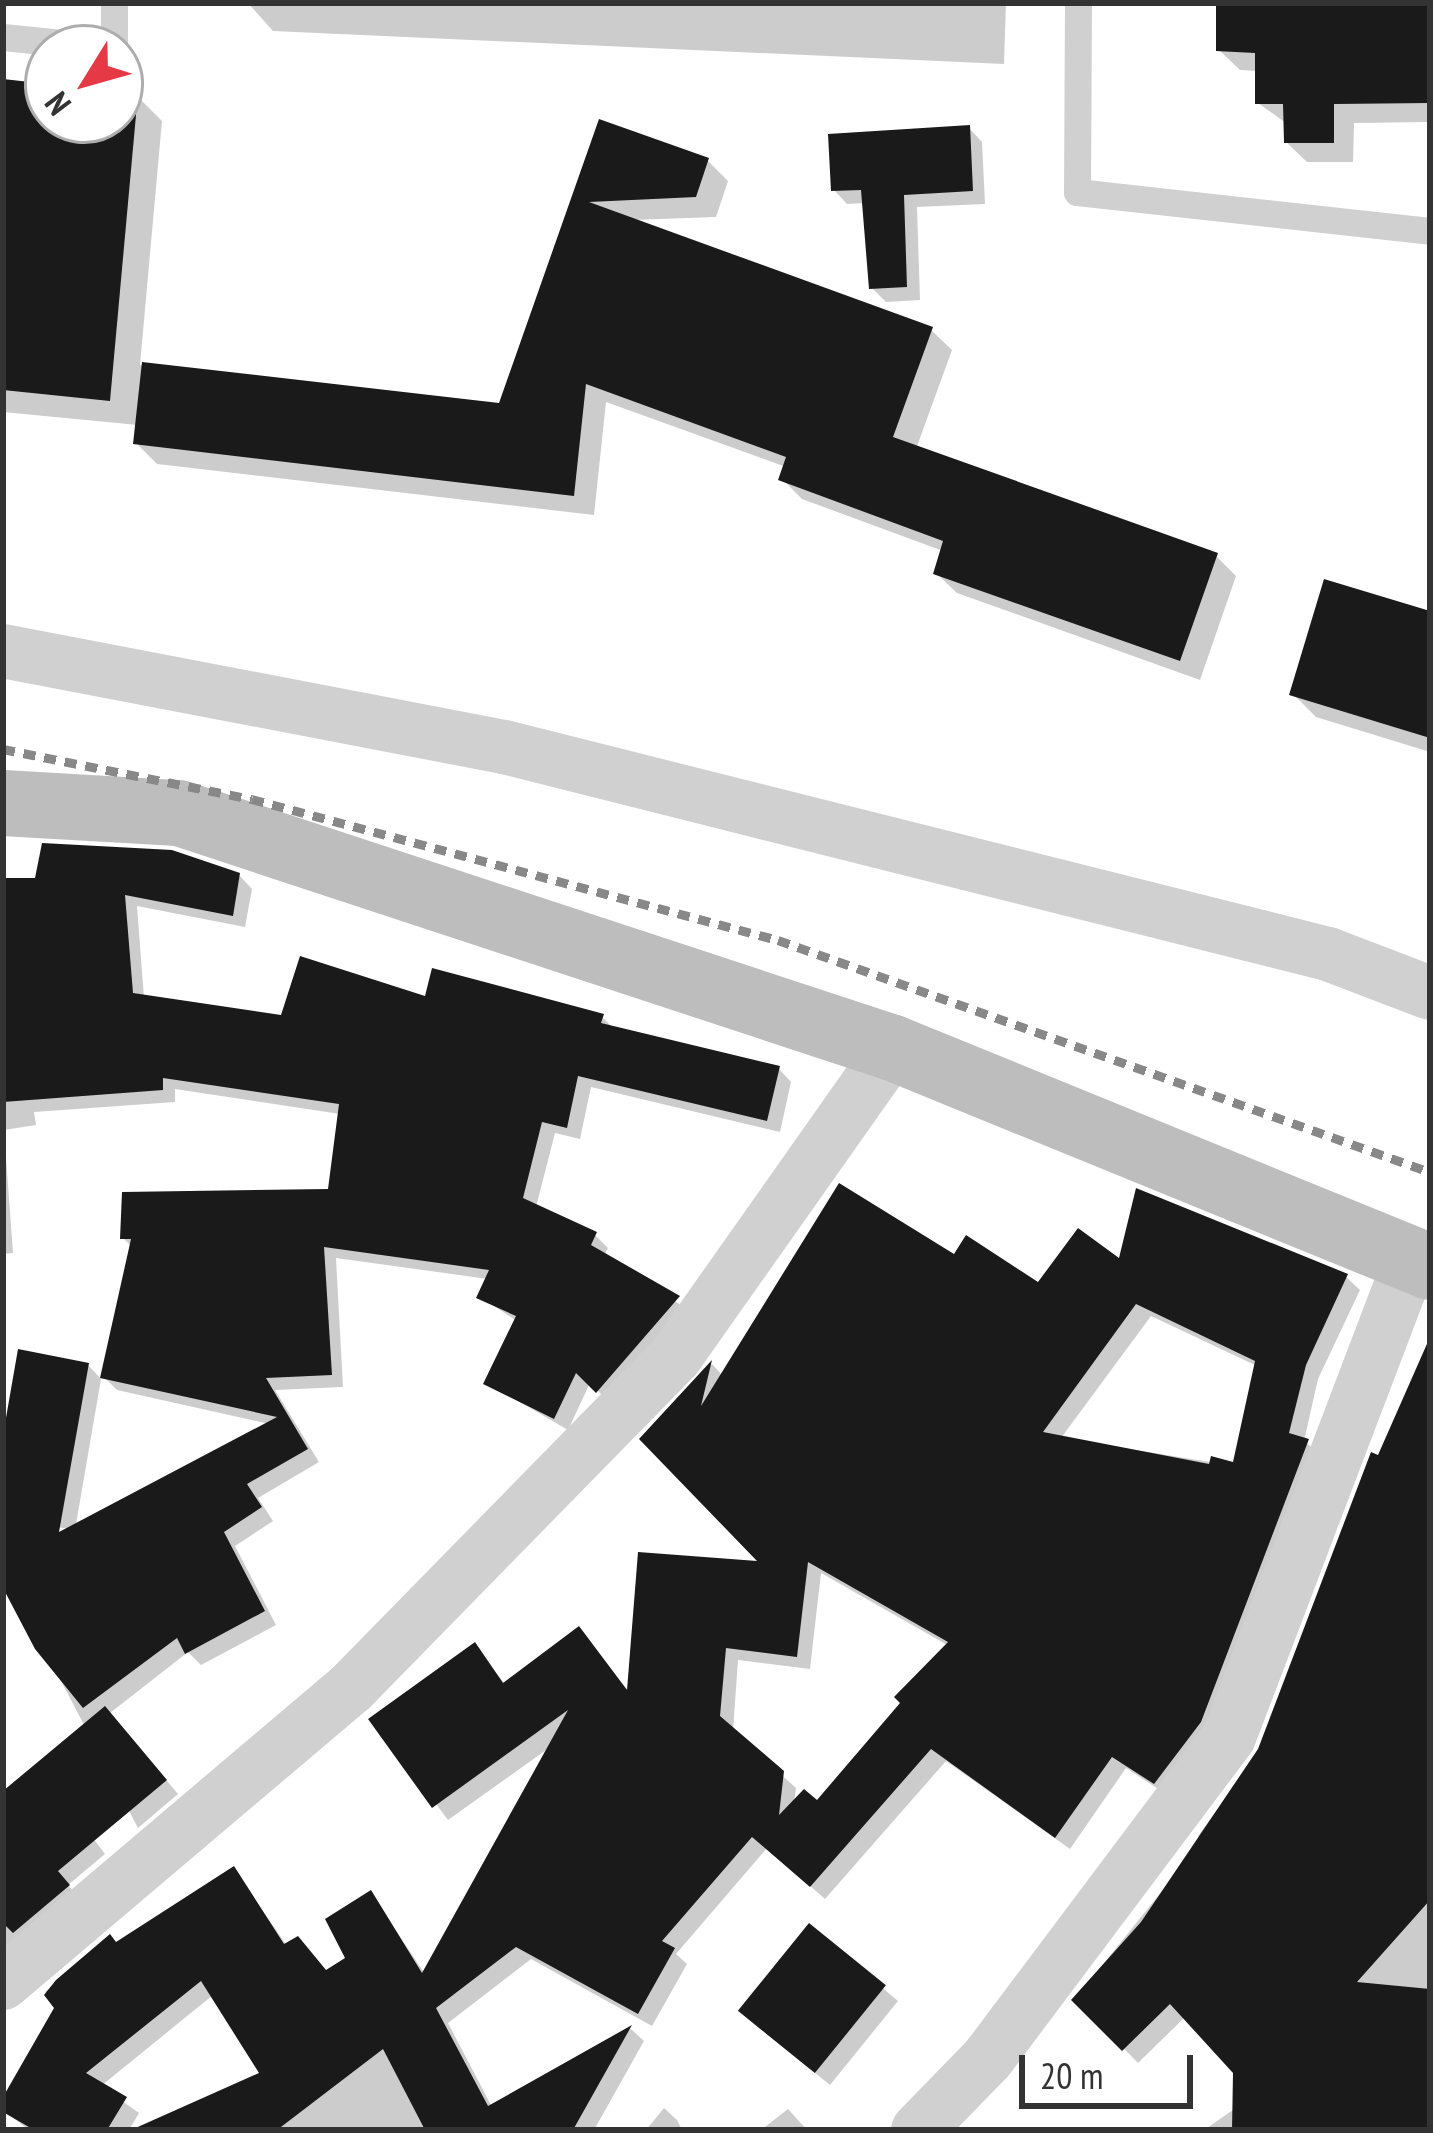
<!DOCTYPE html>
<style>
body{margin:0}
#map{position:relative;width:1433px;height:2133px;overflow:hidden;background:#fff;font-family:"PT Sans Narrow",sans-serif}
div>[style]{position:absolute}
.shadow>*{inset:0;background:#0003}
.building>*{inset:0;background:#1a1a1a;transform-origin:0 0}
.lane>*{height:27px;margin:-13.5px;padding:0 13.5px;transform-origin:13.5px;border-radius:13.5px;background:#d0d0d0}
.street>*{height:54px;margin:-27px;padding:0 27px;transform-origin:27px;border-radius:27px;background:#d0d0d0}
.secondary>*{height:66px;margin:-33px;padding:0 33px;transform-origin:33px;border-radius:33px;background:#bdbdbd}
.rail>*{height:9px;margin-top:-4.5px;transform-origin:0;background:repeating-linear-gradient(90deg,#888 0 12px,transparent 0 21px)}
span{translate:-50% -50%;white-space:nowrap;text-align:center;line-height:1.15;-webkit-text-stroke:12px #fff;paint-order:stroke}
.frame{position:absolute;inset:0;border:6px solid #333;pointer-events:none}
.north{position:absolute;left:24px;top:24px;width:120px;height:120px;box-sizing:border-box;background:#fff;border:3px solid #adadad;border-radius:50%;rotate:233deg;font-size:33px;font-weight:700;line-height:48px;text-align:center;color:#333}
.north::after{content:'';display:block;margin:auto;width:42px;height:54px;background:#e63946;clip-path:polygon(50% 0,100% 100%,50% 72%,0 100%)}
.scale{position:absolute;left:1019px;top:2055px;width:174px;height:54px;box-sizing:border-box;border:6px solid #333;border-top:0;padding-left:15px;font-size:36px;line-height:42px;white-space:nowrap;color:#333;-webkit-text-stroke:9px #fff;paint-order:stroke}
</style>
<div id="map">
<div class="shadow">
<i style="clip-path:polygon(248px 3px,1006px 3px,1004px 64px,273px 31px)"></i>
<i style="clip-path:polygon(1430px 7px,1430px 122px,1354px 123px,1353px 162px,1307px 162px,1286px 142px,1286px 123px,1258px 103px,1258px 71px,1240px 70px,1219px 50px)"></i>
<i style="clip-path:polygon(3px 83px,48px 87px,48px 120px,120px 120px,120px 94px,137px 96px,162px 121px,140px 365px,501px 406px,601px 123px,708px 161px,728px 181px,716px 217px,631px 220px,931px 330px,952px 350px,916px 449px,1216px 556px,1236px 576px,1200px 680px,957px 593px,936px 573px,943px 551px,802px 499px,782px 479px,786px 467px,606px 402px,594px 515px,157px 464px,136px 443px,138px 425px,3px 412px)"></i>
<i style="clip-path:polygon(969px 128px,982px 142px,985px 204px,917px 207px,920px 300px,886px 302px,872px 288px,865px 203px,847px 204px,834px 190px)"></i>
<i style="clip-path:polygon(1430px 614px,1430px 752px,1316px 717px,1293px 694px)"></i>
<i style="clip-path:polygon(239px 875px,252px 889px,245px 927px,137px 906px,144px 998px,283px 1019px,427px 1000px,602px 1017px,614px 1029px,778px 1068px,791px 1082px,780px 1132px,591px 1087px,580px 1139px,555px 1133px,536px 1207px,595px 1235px,608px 1248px,604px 1256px,690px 1311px,610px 1403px,590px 1383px,568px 1430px,487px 1383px,517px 1321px,480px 1297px,488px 1279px,336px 1258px,343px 1387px,275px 1390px,319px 1462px,258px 1498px,273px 1521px,235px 1546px,276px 1625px,201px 1665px,188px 1652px,110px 1713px,178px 1794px,138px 1828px,3px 1570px,270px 1424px,117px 1390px,104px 1377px,132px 1247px,123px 1238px,331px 1192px,340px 1114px,175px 1089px,175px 1102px,34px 1112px,36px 1125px,4px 1130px,13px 1253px,3px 1254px,3px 881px)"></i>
<i style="clip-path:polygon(evenodd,955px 1258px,1039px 1287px,1121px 1263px,1346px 1277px,1360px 1290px,1318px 1379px,1304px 1441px,1321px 1455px,1214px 1736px,1169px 1796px,1126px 1768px,1070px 1849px,946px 1761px,825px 1899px,767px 1848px,676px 1954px,687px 1964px,652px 2026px,531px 1959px,448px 2023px,492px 2107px,631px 2029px,644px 2041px,594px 2130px,222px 2130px,264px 2074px,213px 1995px,101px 2086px,139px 2113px,129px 2130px,29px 2130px,3px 2110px,58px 2007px,45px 1992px,109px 1938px,116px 1945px,234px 1869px,287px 1946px,327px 1973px,349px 1959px,371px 1894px,425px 1974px,553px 1745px,448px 1820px,373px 1720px,474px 1646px,506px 1685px,579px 1630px,630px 1693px,765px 1565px,643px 1438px,712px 1364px,723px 1376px,955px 1258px,1151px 1316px,1257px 1366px,1235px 1466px,1061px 1438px,1151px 1316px,955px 1258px,821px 1573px,949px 1646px,817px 1804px,794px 1803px,796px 1788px,733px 1731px,738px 1660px,810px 1669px,821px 1573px)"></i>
<i style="clip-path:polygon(1430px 1348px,1430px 2130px,1204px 2130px,1256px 2094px,1185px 2017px,1138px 2063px,1075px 1999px,1203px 1840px,1198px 1836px,1261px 1750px)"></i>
<i style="clip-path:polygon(88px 1365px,101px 1379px,75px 1530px,8px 1519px,3px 1453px)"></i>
<i style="clip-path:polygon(49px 1780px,105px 1854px,68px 1885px,80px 1899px,3px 1964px,3px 1795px)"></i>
<i style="clip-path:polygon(809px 1927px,898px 2001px,830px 2085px,755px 2024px)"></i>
<i style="clip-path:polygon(664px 2108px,677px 2120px,682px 2130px,646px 2130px)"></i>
<i style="clip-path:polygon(788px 2109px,807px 2130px,761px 2130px)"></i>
</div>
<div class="building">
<i style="clip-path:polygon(1430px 4px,1430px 103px,1334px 104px,1334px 143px,1284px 143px,1283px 104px,1255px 104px,1255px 53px,1216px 51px,1216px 5px)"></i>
<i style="clip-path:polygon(3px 79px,48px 84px,48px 120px,120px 120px,120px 91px,138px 93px,110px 401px,3px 390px)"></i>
<i style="clip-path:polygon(599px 119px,709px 158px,696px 197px,589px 202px,933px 327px,893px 437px,1218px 553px,1180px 661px,933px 574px,943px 541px,778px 480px,786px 457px,586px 384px,574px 496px,133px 444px,142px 362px,499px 403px)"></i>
<i style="clip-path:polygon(970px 125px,973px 191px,904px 195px,907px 287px,869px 289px,861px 190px,831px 191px,828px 134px)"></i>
<i style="clip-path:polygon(1324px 579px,1430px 611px,1430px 738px,1289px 695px)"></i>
<i style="clip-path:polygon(42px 843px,172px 850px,240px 873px,233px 916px,125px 895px,133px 993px,281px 1015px,300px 956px,425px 996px,432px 968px,604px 1014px,601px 1023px,780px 1066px,767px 1121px,578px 1076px,567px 1128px,542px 1122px,523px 1198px,597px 1232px,591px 1245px,680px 1296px,596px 1393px,576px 1373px,554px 1419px,483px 1384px,516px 1316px,476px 1298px,489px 1270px,324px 1247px,332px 1375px,266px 1378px,308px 1449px,247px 1484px,262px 1507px,224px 1532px,265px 1611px,185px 1654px,177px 1638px,83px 1708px,35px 1649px,3px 1588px,3px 1435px,18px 1349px,89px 1363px,59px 1532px,277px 1417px,100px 1378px,131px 1239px,120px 1239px,122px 1192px,328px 1189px,339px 1104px,163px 1078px,163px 1090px,3px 1102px,3px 878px,35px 878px)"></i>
<i style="clip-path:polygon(evenodd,839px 1183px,954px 1254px,966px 1235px,1038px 1282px,1078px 1228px,1119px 1258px,1136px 1188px,1348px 1274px,1306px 1365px,1289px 1433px,1309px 1439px,1201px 1722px,1154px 1784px,1112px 1757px,1055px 1838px,931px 1749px,810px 1887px,752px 1837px,662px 1941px,675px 1948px,638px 2014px,516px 1947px,436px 2008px,488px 2106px,632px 2025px,573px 2130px,425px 2130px,383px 2049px,277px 2130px,131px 2130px,259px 2073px,201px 1981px,86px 2073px,127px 2097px,107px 2130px,34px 2130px,3px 2112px,3px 2097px,54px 2008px,44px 1995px,56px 1980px,110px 1934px,116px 1942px,234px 1866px,284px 1944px,298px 1936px,326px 1970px,345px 1958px,325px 1919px,371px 1890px,422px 1973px,568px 1710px,432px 1808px,368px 1719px,475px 1642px,503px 1683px,579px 1626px,627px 1690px,638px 1552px,757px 1561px,639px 1439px,712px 1360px,701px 1406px,839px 1183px,1136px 1304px,1255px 1361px,1233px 1462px,1211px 1456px,1209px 1464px,1043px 1432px,1136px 1304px,839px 1183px,808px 1562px,948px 1642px,894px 1697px,900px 1703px,817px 1800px,804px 1789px,779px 1815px,784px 1771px,720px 1716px,726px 1648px,797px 1657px,808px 1562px)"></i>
<i style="clip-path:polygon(1430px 1337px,1430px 1900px,1357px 1982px,1430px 1989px,1430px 2130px,1232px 2130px,1233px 2073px,1170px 2004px,1122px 2051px,1071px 2000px,1141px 1922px,1258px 1749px,1371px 1452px,1378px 1455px)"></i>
<i style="clip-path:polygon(105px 1706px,167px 1780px,58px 1871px,70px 1885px,13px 1933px,3px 1923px,3px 1791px)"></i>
<i style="left:809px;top:1923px;width:99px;height:113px;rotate:39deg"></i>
</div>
<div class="lane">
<i style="left:114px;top:3px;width:45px;rotate:90deg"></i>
<i style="left:1078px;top:3px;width:189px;rotate:90.3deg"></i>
<i style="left:1077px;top:192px;width:355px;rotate:6.3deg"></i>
<i style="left:3px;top:37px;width:109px;rotate:5.8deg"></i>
</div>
<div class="street">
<i style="left:3px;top:651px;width:510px;rotate:10.85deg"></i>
<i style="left:504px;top:747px;width:850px;rotate:14.1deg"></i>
<i style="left:1328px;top:954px;width:109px;rotate:20.9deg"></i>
<i style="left:3px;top:1983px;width:456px;rotate:-40.3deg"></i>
<i style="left:351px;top:1688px;width:465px;rotate:-45.6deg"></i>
<i style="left:676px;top:1356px;width:377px;rotate:-54.8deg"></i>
<i style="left:918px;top:2130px;width:100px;rotate:-45.8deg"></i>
<i style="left:988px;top:2058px;width:401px;rotate:-53.1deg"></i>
<i style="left:1229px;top:1737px;width:511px;rotate:-69.16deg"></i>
</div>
<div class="secondary">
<i style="left:3px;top:803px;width:176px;rotate:3.3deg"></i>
<i style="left:179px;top:813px;width:752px;rotate:18.22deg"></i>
<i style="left:893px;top:1048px;width:580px;rotate:22.19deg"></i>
</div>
<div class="rail">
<i style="left:3px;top:749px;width:254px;rotate:11.4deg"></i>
<i style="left:252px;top:799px;width:545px;rotate:15.01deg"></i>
<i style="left:778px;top:940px;width:692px;rotate:19.59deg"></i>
</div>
<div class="frame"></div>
<div class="north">N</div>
<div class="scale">20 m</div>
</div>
